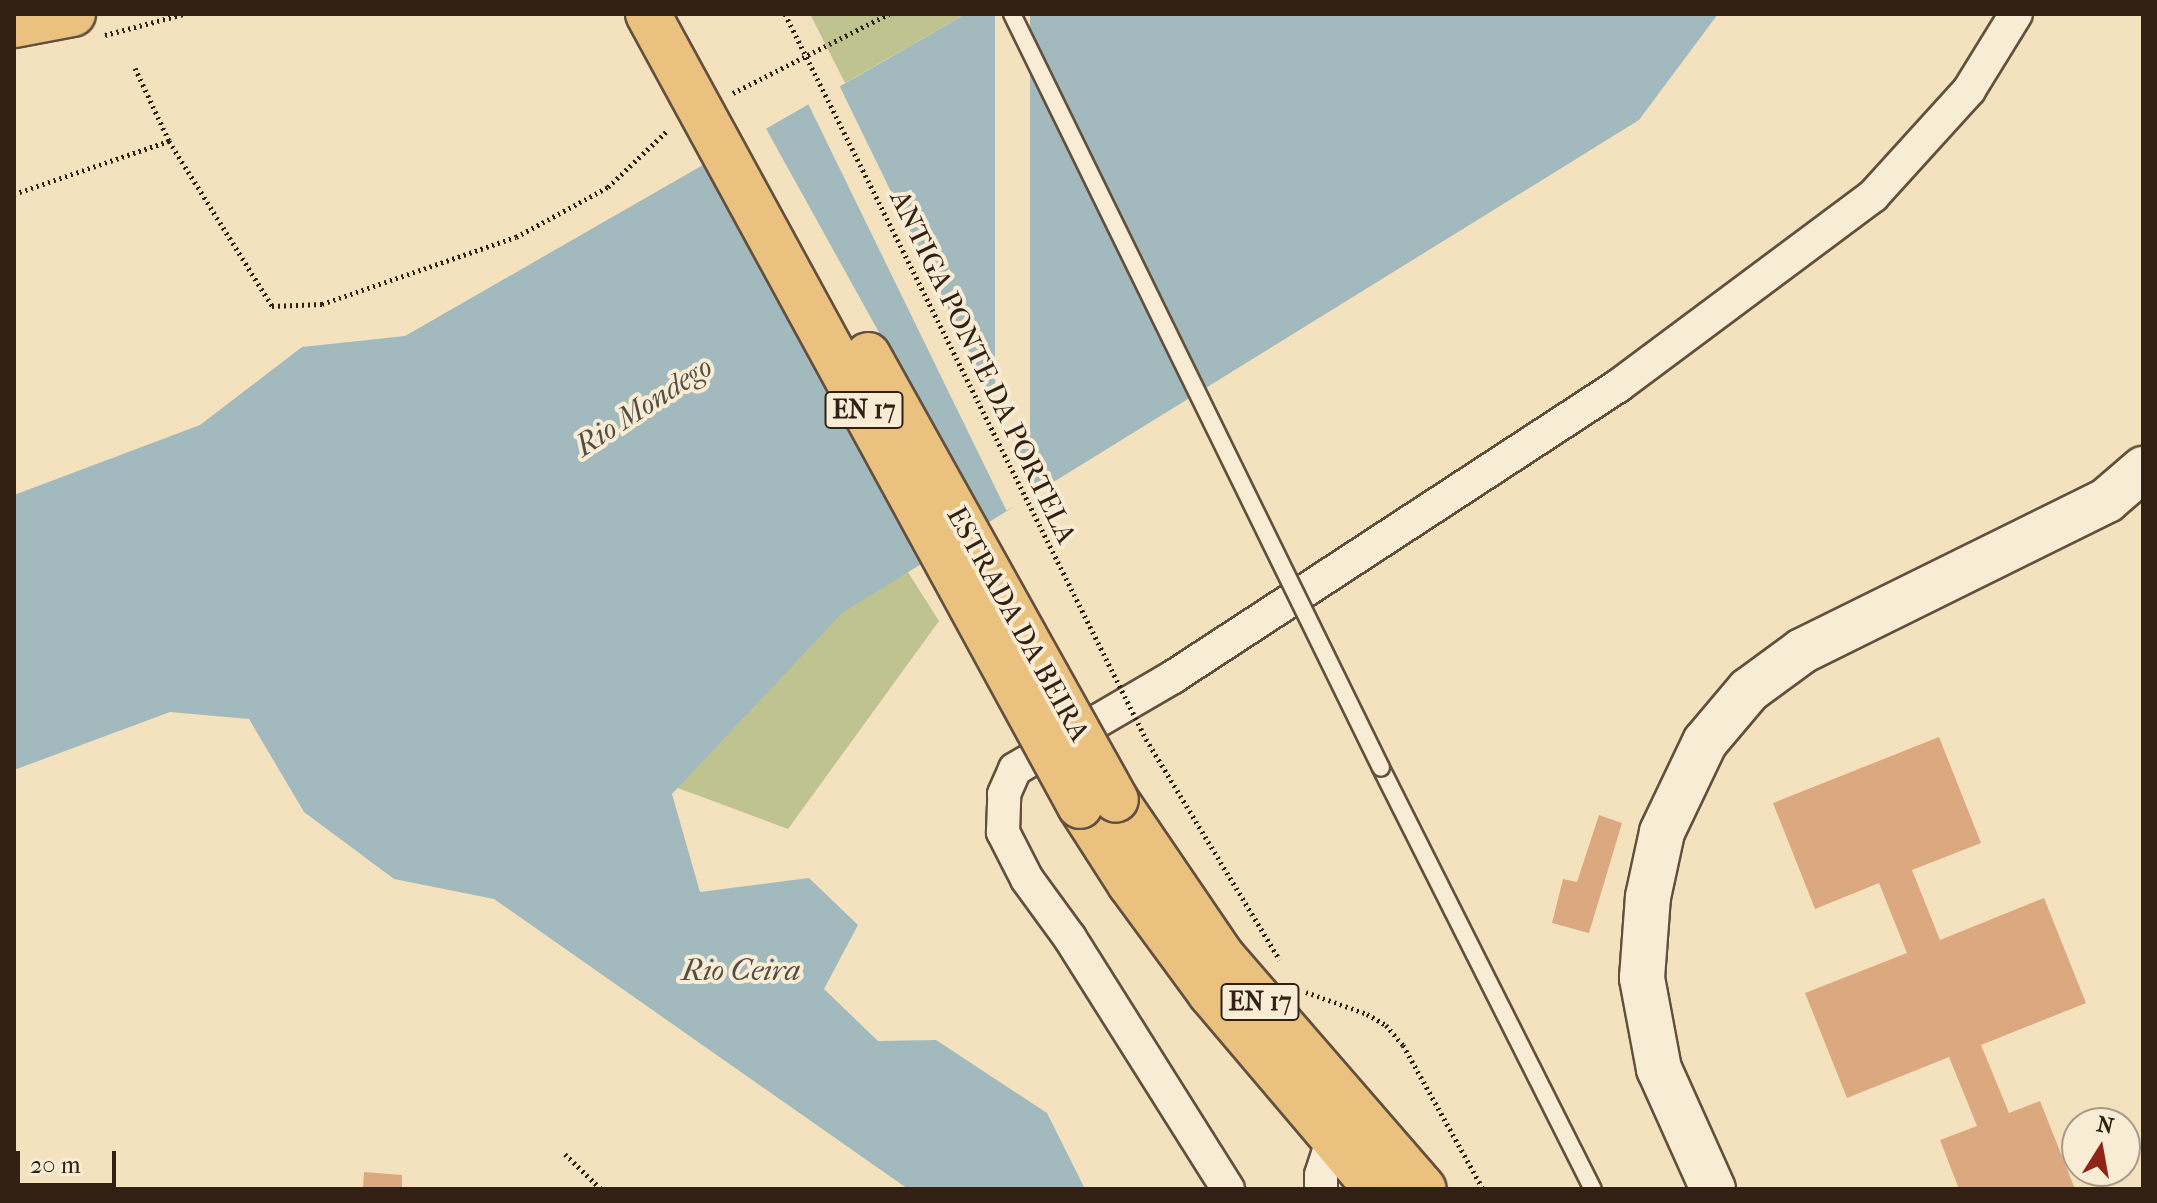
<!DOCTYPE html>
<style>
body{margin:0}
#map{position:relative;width:2157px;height:1203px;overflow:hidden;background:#f4e2be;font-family:"IM FELL French Canon",serif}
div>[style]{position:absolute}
.green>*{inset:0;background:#bec390}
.water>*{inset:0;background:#a2babd}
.pier>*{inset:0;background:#f4e2be;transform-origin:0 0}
.building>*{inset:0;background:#dca880}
.path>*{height:5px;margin-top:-2.5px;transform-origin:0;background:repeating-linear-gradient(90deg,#322014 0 2px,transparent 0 6px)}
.roads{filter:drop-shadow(2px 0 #62503e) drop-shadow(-2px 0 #62503e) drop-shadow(0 2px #62503e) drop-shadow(0 -2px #62503e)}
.lane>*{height:16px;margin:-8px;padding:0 8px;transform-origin:8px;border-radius:8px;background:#f8ecd5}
.street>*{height:32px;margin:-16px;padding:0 16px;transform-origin:16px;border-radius:16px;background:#f8ecd5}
.secondary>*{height:44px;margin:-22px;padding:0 22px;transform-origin:22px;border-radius:22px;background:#f8ecd5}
.primary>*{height:44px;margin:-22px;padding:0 22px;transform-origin:22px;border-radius:22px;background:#eac17f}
.highway>*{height:44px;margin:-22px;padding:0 22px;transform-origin:22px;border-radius:22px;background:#eac17f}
.path-bridge>*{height:5px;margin-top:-2.5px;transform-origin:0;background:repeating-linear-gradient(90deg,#322014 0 2px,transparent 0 6px)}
.bridges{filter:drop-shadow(2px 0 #62503e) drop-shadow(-2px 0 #62503e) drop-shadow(0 2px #62503e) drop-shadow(0 -2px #62503e)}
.lane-bridge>*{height:16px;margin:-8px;padding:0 8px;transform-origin:8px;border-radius:8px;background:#f8ecd5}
.primary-bridge>*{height:44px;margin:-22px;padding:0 22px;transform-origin:22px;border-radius:22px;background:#eac17f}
span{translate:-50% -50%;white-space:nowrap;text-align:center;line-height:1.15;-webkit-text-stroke:8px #f8ecd5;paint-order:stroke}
.shield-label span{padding:2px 6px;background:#f8ecd5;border:2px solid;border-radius:6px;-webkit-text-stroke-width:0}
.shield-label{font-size:26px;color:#322014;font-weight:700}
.street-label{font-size:28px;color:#322014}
.water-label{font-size:30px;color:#544e47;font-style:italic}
.frame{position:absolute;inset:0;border:16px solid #322014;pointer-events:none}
.north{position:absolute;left:2061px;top:1107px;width:80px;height:80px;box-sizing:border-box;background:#f8ecd5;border:2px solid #a99a88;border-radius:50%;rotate:11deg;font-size:22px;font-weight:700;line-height:32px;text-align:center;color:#322014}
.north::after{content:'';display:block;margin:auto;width:28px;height:36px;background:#8f2418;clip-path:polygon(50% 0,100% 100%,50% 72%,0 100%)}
.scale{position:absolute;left:16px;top:1151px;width:100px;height:36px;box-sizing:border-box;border:4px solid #322014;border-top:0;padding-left:10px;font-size:24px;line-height:28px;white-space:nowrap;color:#322014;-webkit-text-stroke:6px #f8ecd5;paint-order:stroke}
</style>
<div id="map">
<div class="green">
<i style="clip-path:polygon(810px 14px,966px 14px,845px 83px)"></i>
<i style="clip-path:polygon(805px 410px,939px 621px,788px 829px,635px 772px)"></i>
</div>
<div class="water">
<i style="clip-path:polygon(966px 14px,1718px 14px,1639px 120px,842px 613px,672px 794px,700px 892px,809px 878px,858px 925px,824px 989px,878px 1041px,936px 1040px,1047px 1113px,1085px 1189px,908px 1189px,494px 899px,394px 879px,304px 812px,249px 719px,170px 712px,14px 770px,14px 495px,200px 425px,302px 347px,405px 336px)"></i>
</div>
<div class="pier">
<i style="left:995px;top:14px;width:35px;height:435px"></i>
<i style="left:838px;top:83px;width:458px;height:36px;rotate:64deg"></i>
<i style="left:764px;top:125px;width:460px;height:72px;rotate:61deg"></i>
</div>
<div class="building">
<i style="clip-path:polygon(1939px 737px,1981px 843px,1912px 870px,1940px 940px,2044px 898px,2086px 1003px,1981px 1045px,2009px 1113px,2040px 1101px,2075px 1189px,1959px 1189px,1940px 1140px,1977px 1126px,1949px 1057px,1847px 1098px,1805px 993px,1907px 953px,1879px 883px,1815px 909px,1773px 803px)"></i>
<i style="clip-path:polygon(1599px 815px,1622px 823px,1589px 933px,1552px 923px,1563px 879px,1577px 882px)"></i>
<i style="clip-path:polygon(364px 1172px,402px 1175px,402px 1189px,363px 1189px)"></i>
</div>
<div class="path">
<i style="left:105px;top:35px;width:82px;rotate:-14.9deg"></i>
<i style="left:135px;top:68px;width:81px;rotate:65deg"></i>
<i style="left:169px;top:141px;width:195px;rotate:58deg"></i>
<i style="left:272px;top:306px;width:50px;rotate:-2.3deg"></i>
<i style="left:322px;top:304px;width:205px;rotate:-19.1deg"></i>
<i style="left:516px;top:237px;width:105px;rotate:-28.5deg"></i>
<i style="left:608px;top:187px;width:84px;rotate:-43.6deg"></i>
<i style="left:733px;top:93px;width:175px;rotate:-26.9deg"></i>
<i style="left:14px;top:194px;width:164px;rotate:-18.9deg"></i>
<i style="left:1146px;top:739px;width:258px;rotate:58.8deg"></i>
<i style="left:1306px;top:992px;width:65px;rotate:19.8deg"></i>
<i style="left:1367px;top:1014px;width:22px;rotate:30deg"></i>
<i style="left:1386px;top:1025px;width:26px;rotate:50deg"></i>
<i style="left:1403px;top:1045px;width:165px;rotate:60.9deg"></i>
<i style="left:565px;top:1154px;width:50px;rotate:44.2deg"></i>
</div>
<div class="roads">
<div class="lane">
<i style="left:1381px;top:768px;width:471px;rotate:63.3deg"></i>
</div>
<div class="street">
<i style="left:1228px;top:1189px;width:297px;rotate:-122.2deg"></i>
<i style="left:1070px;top:938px;width:73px;rotate:-126.1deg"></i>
<i style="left:1027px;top:879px;width:53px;rotate:-117.1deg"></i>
<i style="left:1003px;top:832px;width:38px;rotate:-88deg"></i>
<i style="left:1004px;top:794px;width:27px;rotate:-66deg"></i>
<i style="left:1015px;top:769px;width:183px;rotate:-30.2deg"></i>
<i style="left:1173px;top:677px;width:532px;rotate:-33.18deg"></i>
<i style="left:1618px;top:386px;width:318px;rotate:-36.7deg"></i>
<i style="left:1873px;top:196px;width:143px;rotate:-47.8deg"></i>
<i style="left:1969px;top:90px;width:89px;rotate:-58.3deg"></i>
<i style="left:1321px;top:1189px;width:14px;rotate:-90deg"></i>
<i style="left:1321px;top:1175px;width:38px;rotate:-72deg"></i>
</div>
<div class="secondary">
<i style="left:1713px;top:1189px;width:132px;rotate:-114.2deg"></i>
<i style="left:1659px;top:1069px;width:93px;rotate:-100.6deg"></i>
<i style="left:1642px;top:978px;width:81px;rotate:-85.8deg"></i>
<i style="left:1648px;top:897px;width:66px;rotate:-77.8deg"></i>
<i style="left:1662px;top:832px;width:100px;rotate:-64.5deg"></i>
<i style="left:1705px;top:742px;width:68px;rotate:-49.8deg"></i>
<i style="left:1749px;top:690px;width:66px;rotate:-36.3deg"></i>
<i style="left:1802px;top:651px;width:340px;rotate:-26.3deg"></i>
<i style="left:2107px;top:500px;width:48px;rotate:-40.7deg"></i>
</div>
<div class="primary">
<i style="left:1116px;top:800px;width:189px;rotate:55.8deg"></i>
<i style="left:1222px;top:956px;width:308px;rotate:49.1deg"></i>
<i style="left:1080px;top:806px;width:93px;rotate:57.3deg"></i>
<i style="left:1130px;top:884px;width:135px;rotate:53.7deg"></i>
<i style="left:1210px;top:993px;width:257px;rotate:49.7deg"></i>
</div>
<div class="highway">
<i style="left:14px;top:25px;width:60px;rotate:-10.6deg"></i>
</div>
</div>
<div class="path-bridge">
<i style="left:785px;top:14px;width:810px;rotate:63.53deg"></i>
</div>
<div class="bridges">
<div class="lane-bridge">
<i style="left:1012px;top:14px;width:839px;rotate:63.92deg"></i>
</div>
<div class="primary-bridge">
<i style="left:648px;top:14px;width:902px;rotate:61.39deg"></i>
<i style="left:868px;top:355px;width:509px;rotate:60.87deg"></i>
</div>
</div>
<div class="shield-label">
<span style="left:864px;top:410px">EN 17</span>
<span style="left:1260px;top:1002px">EN 17</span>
</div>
<div class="street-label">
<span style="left:983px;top:367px;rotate:64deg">ANTIGA PONTE DA PORTELA</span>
<span style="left:1018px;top:624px;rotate:61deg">ESTRADA DA BEIRA</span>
</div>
<div class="water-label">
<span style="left:644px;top:407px;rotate:-33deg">Rio Mondego</span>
<span style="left:741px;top:971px">Rio Ceira</span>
</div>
<div class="frame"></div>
<div class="north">N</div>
<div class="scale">20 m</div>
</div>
